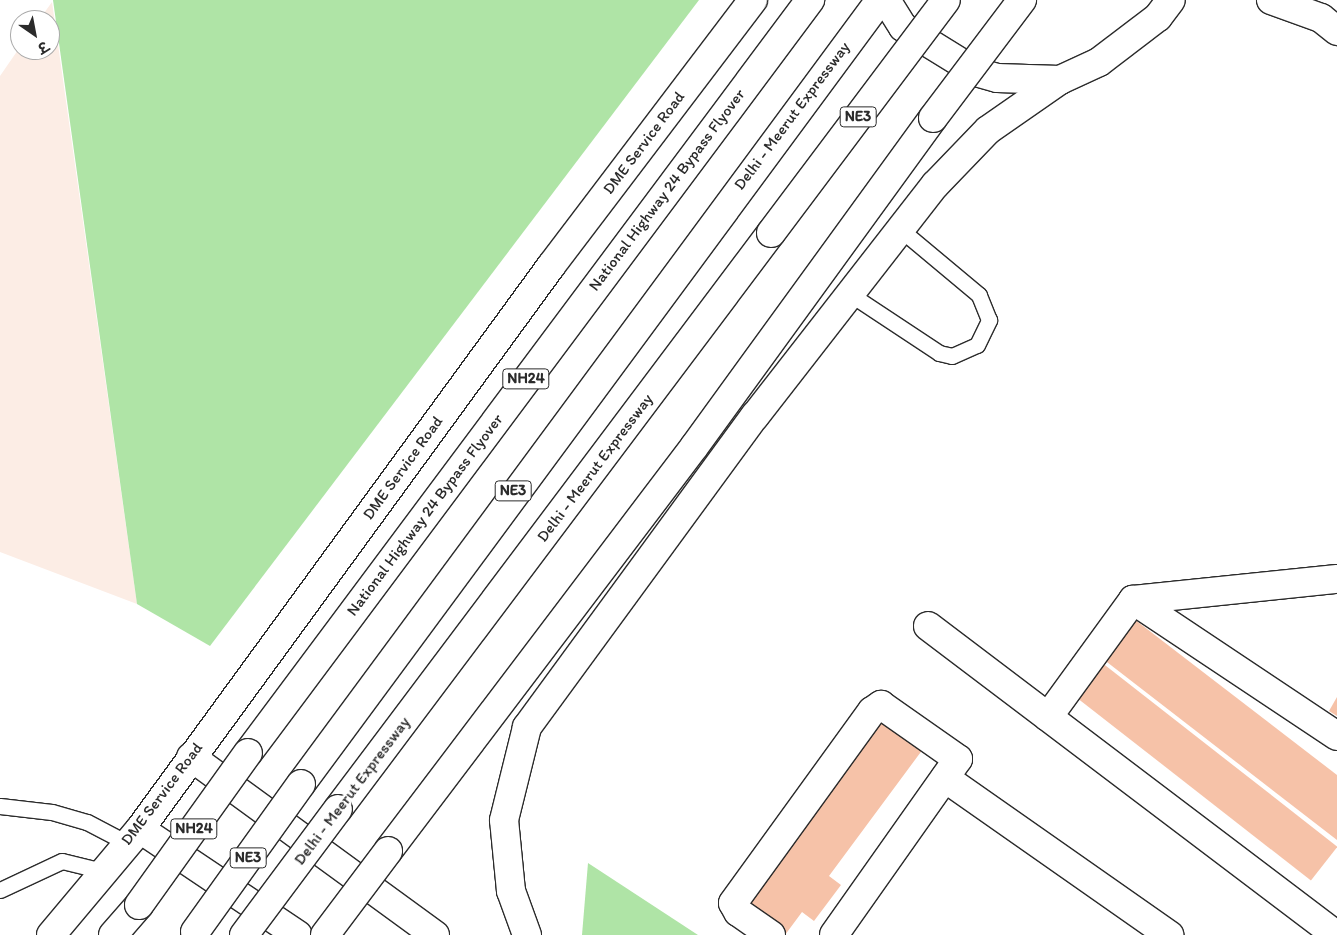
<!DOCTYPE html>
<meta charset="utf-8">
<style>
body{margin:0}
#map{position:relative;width:1337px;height:935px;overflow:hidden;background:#fff;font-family:Itim,"Playpen Sans Deva",sans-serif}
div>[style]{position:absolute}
.built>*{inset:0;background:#fcede5}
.green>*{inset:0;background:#afe4a6}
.building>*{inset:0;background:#f6c2a8;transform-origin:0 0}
.roads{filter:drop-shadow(1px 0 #2b2b2b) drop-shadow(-1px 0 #2b2b2b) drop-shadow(0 1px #2b2b2b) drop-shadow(0 -1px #2b2b2b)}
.lane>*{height:15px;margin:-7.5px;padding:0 7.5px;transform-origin:7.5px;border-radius:7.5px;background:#fff}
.street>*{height:28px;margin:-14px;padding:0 14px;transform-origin:14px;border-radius:14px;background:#fff}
.secondary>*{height:28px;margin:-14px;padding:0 14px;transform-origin:14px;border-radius:14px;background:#fff}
.highway>*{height:28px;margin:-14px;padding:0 14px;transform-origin:14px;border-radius:14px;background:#fff}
.bridges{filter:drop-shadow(1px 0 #2b2b2b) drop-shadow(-1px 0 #2b2b2b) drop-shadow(0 1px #2b2b2b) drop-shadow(0 -1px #2b2b2b)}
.highway-bridge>*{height:28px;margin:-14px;padding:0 14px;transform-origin:14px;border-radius:14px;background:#fff}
span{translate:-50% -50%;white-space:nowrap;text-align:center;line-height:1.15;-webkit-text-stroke:5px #fff;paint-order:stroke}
.shield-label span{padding:1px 4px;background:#fff;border:1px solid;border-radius:4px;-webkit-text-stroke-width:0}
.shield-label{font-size:15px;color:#2b2b2b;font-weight:700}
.street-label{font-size:16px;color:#2b2b2b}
.north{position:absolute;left:10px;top:10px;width:50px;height:50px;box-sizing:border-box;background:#fff;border:1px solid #aaa;border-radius:50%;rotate:147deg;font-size:14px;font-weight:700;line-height:20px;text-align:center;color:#2b2b2b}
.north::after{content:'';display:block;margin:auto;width:18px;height:22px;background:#2b2b2b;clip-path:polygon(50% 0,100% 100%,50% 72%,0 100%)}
</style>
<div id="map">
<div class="built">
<i style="clip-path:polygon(52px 2px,137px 604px,0 552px,0 76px,20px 47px,50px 50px,50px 20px,39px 20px)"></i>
</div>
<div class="green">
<i style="clip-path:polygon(53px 0,699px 0,210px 646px,137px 604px)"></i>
<i style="clip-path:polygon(588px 863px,698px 935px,582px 935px)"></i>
</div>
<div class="building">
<i style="clip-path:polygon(1134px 619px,1337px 775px,1337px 840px,1103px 659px)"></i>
<i style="left:1101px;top:662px;width:300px;height:43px;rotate:38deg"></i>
<i style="clip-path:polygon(1337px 697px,1337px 716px,1329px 711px)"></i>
<i style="clip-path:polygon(880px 711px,926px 745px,829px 876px,841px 885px,814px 921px,802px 912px,785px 935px,739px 901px)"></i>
</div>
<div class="roads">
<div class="lane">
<i style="left:850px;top:294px;width:107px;rotate:33.5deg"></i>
<i style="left:939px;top:353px;width:13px;rotate:13deg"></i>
<i style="left:952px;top:356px;width:27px;rotate:-24deg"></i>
<i style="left:977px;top:345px;width:28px;rotate:-64deg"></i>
<i style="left:989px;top:320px;width:27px;rotate:-112deg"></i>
<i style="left:979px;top:295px;width:103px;rotate:-140.1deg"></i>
<i style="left:0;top:806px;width:52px;rotate:6.6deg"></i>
<i style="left:52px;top:812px;width:36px;rotate:16deg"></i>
<i style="left:87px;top:822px;width:45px;rotate:27.7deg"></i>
<i style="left:0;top:890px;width:68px;rotate:-25.1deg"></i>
<i style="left:62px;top:861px;width:42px;rotate:13.7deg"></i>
</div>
<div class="street">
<i style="left:1271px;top:0;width:53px;rotate:19.8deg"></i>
<i style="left:1321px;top:18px;width:21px;rotate:39deg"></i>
<i style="left:1133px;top:600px;width:245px;rotate:33.7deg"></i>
<i style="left:928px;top:626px;width:512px;rotate:37.14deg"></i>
<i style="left:1048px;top:717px;width:145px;rotate:-54deg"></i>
<i style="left:1133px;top:600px;width:205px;rotate:-5.9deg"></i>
<i style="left:945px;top:778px;width:274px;rotate:35deg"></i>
<i style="left:771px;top:935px;width:40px;rotate:-145.1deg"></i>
<i style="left:738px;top:912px;width:10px;rotate:-119deg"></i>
<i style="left:733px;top:903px;width:237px;rotate:-54.1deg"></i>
<i style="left:872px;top:711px;width:11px;rotate:-34deg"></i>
<i style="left:881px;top:705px;width:94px;rotate:35deg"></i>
<i style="left:958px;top:759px;width:215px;rotate:125.2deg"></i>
</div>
<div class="secondary">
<i style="left:886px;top:0;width:32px;rotate:58deg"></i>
<i style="left:903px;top:27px;width:86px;rotate:31.7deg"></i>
<i style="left:976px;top:72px;width:22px;rotate:16deg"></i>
<i style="left:997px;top:78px;width:63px;rotate:1.8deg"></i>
<i style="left:1060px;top:80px;width:43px;rotate:-24.8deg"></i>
<i style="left:1099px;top:62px;width:74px;rotate:-37.3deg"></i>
<i style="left:1158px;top:17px;width:21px;rotate:-53deg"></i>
<i style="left:191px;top:757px;width:302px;rotate:36.1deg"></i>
<i style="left:140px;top:829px;width:190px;rotate:33.9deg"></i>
<i style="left:51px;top:935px;width:138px;rotate:-50deg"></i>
<i style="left:140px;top:829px;width:697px;rotate:-53.87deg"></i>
<i style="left:551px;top:266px;width:334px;rotate:-52.8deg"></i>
<i style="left:527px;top:935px;width:47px;rotate:-110deg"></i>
<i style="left:511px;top:891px;width:71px;rotate:-95.6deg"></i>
<i style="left:504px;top:820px;width:96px;rotate:-76.1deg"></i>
<i style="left:527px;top:727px;width:386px;rotate:-53.8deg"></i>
<i style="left:755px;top:416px;width:293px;rotate:-52.1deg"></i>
<i style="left:935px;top:185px;width:76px;rotate:-46.1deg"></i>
<i style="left:988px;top:130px;width:88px;rotate:-34.8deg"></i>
</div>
<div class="highway">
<i style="left:248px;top:753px;width:940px;rotate:-53.26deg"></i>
<i style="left:301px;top:784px;width:975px;rotate:-53.55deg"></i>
<i style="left:338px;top:809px;width:721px;rotate:-53.07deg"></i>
<i style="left:388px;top:851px;width:507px;rotate:-52.86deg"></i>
<i style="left:694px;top:447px;width:407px;rotate:-54deg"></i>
<i style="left:113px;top:935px;width:40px;rotate:-49deg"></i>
</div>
</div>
<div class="bridges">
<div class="highway-bridge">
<i style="left:933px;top:118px;width:148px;rotate:-53deg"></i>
<i style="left:771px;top:233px;width:291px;rotate:-53.1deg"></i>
<i style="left:139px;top:905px;width:187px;rotate:-54.4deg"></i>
<i style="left:195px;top:932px;width:182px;rotate:-54.4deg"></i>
<i style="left:244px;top:935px;width:157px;rotate:-53.3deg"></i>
<i style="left:325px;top:935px;width:105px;rotate:-53.1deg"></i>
</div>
</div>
<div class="shield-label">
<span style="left:858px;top:117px">NE3</span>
<span style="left:526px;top:379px">NH24</span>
<span style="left:513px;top:491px">NE3</span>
<span style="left:194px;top:829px">NH24</span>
<span style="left:248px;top:858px">NE3</span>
</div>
<div class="street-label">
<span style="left:792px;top:116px;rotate:-53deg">Delhi - Meerut Expressway</span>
<span style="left:644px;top:143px;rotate:-53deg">DME Service Road</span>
<span style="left:667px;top:190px;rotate:-53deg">National Highway 24 Bypass Flyover</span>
<span style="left:403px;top:468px;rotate:-54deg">DME Service Road</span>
<span style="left:595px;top:468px;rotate:-53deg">Delhi - Meerut Expressway</span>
<span style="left:425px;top:515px;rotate:-53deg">National Highway 24 Bypass Flyover</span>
<span style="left:352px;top:791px;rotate:-53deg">Delhi - Meerut Expressway</span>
<span style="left:162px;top:794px;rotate:-53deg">DME Service Road</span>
</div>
<div class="north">उ</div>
</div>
